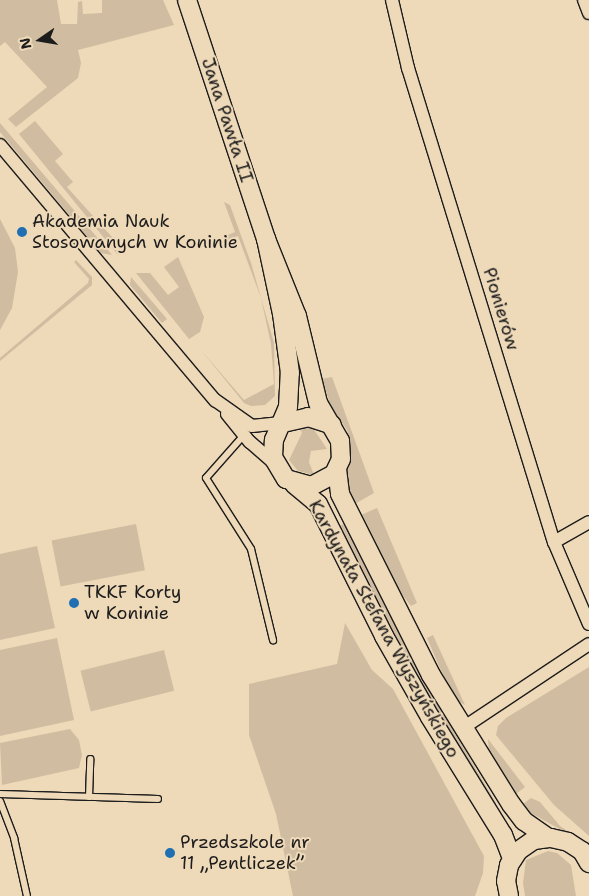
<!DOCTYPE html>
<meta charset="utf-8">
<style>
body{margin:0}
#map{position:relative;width:589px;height:896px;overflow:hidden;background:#eed9b8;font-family:"Shantell Sans",sans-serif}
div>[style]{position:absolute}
.green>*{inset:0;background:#d0bda1;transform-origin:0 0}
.roads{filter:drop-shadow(1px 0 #1c1c1c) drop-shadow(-1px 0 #1c1c1c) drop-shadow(0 1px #1c1c1c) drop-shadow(0 -1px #1c1c1c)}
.lane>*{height:6px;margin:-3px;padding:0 3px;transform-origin:3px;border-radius:3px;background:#eed9b8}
.street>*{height:12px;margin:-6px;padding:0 6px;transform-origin:6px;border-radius:6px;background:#eed9b8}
.secondary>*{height:18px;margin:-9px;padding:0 9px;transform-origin:9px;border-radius:9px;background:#eed9b8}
.dots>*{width:14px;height:14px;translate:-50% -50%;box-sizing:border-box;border:2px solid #eed9b8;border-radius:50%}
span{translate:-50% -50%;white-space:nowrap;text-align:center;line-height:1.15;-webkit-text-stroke:4px #eed9b8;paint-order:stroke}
.street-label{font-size:18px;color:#1c1c1c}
.poi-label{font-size:18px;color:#1c1c1c}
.left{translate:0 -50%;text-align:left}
.north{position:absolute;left:15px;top:15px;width:50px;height:50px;-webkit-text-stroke:4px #eed9b8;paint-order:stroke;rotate:257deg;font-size:14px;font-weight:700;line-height:20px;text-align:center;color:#1c1c1c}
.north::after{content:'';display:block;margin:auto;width:18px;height:22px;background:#1c1c1c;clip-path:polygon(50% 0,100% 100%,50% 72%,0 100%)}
</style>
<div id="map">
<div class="green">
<i style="clip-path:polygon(0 0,57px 0,61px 24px,77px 24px,78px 2px,82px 1px,83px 14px,102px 13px,102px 0,163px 0,174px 25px,78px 50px,81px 63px,78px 78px,16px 127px,8px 119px,47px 87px,5px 42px,0 46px)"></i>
<i style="clip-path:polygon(35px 121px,63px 154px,55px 161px,73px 182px,67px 187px,120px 246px,118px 255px,19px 134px)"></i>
<i style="clip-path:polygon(0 123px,112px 255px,101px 253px,0 132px)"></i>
<i style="clip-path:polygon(224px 202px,230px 205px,251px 263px,274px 343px,275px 396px,265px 405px,251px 406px,244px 403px,201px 350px,244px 400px,274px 384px,271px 344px,261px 298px,238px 236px,224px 241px,223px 237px,235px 232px)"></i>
<i style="clip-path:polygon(0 219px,15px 248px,18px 272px,12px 308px,0 330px)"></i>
<i style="clip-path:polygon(178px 257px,204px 317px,200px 332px,189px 339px,136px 273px,150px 273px,168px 295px,179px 287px,164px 267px)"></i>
<i style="clip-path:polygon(76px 260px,92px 277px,92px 285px,0 361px,0 358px,88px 283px,89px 279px,74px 262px)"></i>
<i style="clip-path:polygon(131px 277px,167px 319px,162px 323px,130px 285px)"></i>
<i style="clip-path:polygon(332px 377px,374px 493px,353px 505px,346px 485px,350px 441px,347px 430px,331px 407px,322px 379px)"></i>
<i style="clip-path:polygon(300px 428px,313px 428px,327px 449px,311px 451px,309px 462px,314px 475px,298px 471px,289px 460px,302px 433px)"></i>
<i style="clip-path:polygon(377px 508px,417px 603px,411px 606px,393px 583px,359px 516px)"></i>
<i style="left:136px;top:524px;width:47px;height:86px;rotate:79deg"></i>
<i style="clip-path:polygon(344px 524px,426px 684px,496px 803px,495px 805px,422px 687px,370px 591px,339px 526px)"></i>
<i style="clip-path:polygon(37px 546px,55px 628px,0 640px,0 554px)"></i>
<i style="clip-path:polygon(345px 623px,372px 670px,393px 689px,484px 856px,483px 873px,475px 896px,293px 896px,276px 814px,249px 735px,249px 684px,337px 664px)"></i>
<i style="clip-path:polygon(433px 635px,465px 705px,456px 700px,448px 687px,427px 638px)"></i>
<i style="clip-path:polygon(57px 638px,74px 720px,0 736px,0 650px)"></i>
<i style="left:164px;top:650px;width:42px;height:86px;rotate:76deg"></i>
<i style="clip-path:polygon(589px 667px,589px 836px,554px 805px,496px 735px,498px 726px,506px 718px)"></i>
<i style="clip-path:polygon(70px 729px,79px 740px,82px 755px,79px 768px,2px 785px,0 743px)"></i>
<i style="clip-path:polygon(488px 739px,525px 787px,516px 794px,489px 752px)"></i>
<i style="clip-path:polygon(531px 798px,540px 802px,560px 826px,585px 843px,527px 811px,523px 804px)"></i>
<i style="clip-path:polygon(548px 851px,557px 853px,571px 865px,576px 896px,525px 896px,523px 883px,526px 860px)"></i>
</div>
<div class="roads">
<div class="lane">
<i style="left:244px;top:435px;width:57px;rotate:131.5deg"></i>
<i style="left:206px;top:478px;width:84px;rotate:57.6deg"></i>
<i style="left:251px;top:549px;width:94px;rotate:76.4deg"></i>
<i style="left:0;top:794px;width:158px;rotate:1.8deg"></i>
<i style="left:89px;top:797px;width:38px;rotate:-88deg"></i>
<i style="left:0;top:801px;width:40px;rotate:69deg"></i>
<i style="left:14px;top:838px;width:59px;rotate:77.4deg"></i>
</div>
<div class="street">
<i style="left:392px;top:0;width:70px;rotate:76.8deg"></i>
<i style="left:408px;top:68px;width:496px;rotate:72.9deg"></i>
<i style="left:554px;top:542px;width:89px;rotate:66.9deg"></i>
<i style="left:584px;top:0;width:14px;rotate:69deg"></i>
<i style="left:0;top:145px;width:334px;rotate:49.9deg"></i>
<i style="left:215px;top:400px;width:45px;rotate:35.1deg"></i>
<i style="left:252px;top:426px;width:31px;rotate:-6deg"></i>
<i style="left:227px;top:414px;width:36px;rotate:51deg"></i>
<i style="left:250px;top:442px;width:33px;rotate:41deg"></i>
<i style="left:554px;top:542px;width:40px;rotate:-29.7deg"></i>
<i style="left:463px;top:728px;width:151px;rotate:-33.7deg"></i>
</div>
<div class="secondary">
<i style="left:187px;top:0;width:252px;rotate:71.7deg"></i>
<i style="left:266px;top:239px;width:83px;rotate:68.1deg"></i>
<i style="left:297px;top:316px;width:89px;rotate:76.4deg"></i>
<i style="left:318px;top:403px;width:44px;rotate:59.9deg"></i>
<i style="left:340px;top:441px;width:18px;rotate:87deg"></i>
<i style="left:341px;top:459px;width:17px;rotate:115deg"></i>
<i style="left:334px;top:474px;width:26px;rotate:152deg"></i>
<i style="left:311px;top:486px;width:26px;rotate:-164deg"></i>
<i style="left:286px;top:479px;width:26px;rotate:-121deg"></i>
<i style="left:273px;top:457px;width:17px;rotate:-87deg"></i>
<i style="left:274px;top:440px;width:36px;rotate:-67deg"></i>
<i style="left:288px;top:407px;width:34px;rotate:-87deg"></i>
<i style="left:290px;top:373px;width:60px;rotate:-97.7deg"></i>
<i style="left:282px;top:314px;width:77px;rotate:-102deg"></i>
<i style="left:283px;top:423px;width:26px;rotate:-13deg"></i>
<i style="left:308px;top:417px;width:25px;rotate:18deg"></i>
<i style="left:337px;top:469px;width:25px;rotate:83deg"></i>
<i style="left:340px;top:494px;width:203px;rotate:63.3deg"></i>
<i style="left:431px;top:675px;width:152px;rotate:58.2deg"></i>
<i style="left:511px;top:804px;width:21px;rotate:53deg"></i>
<i style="left:524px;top:821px;width:29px;rotate:35deg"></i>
<i style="left:294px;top:484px;width:31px;rotate:40deg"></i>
<i style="left:318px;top:504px;width:148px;rotate:63.4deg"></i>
<i style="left:384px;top:636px;width:93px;rotate:60.4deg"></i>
<i style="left:430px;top:717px;width:139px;rotate:58.3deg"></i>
<i style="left:503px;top:835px;width:26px;rotate:69deg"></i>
<i style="left:509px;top:896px;width:15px;rotate:-101deg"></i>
<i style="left:506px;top:881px;width:16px;rotate:-79deg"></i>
<i style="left:509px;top:865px;width:17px;rotate:-57deg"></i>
<i style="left:518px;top:851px;width:19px;rotate:-35deg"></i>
<i style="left:534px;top:840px;width:17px;rotate:-7deg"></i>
<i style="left:551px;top:838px;width:17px;rotate:13deg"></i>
<i style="left:568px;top:842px;width:17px;rotate:33deg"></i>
<i style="left:582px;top:851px;width:14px;rotate:60deg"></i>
</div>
</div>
<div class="dots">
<i style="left:22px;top:232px;background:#1f6fb2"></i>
<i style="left:74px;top:603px;background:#1f6fb2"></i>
<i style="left:170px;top:853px;background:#1f6fb2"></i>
</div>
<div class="street-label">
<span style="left:227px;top:120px;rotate:72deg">Jana Pawła II</span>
<span style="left:501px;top:309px;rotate:73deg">Pionierów</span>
<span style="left:384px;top:629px;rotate:61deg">Kardynała Stefana Wyszyńskiego</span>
</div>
<div class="poi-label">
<span class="left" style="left:32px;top:232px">Akademia Nauk<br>Stosowanych w Koninie</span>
<span class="left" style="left:84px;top:603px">TKKF Korty<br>w Koninie</span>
<span class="left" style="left:180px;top:853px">Przedszkole nr<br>11 „Pentliczek”</span>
</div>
<div class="north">N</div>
</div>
